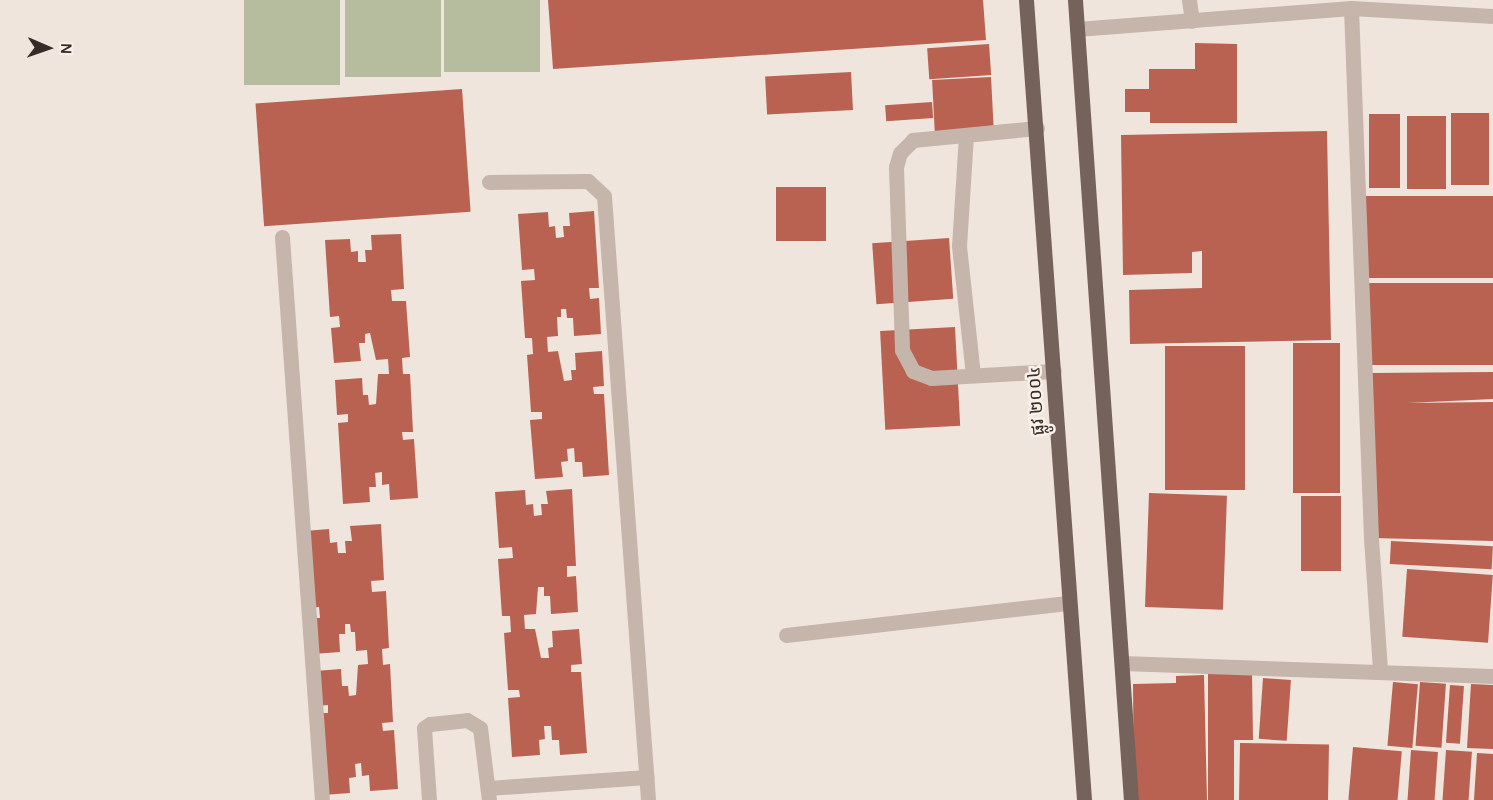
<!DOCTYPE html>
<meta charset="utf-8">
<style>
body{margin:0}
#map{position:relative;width:1493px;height:800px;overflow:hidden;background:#efe5dd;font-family:Karla,"Noto Sans Khmer",sans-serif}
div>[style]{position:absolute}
.green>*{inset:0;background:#b5bd9e;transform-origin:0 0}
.building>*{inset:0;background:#b96251;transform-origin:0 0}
.minor>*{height:15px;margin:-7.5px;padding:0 7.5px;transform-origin:7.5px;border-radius:7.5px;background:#c6b5aa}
.major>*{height:15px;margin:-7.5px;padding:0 7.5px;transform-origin:7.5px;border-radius:7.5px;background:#75625b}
span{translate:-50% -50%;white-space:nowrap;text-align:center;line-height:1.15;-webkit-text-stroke:5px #f8f0e9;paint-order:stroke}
.street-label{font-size:18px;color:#352c29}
.north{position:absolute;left:18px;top:18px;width:60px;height:60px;-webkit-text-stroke:4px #f8f0e9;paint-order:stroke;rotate:92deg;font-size:16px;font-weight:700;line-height:24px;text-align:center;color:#352c29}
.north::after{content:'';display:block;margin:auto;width:21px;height:27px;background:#352c29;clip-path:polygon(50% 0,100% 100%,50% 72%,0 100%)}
</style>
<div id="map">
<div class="green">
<i style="left:244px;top:0;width:96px;height:85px"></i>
<i style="left:345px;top:0;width:96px;height:77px"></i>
<i style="left:444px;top:0;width:96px;height:72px"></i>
</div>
<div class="building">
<i style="clip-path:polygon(548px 0,983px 0,986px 40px,553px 69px)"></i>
<i style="clip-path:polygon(1195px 43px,1237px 44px,1237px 123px,1150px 123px,1150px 112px,1125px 112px,1125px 89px,1149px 89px,1149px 69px,1195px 69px)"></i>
<i style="left:989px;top:44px;width:31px;height:62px;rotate:86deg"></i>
<i style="left:851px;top:72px;width:38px;height:86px;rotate:87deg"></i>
<i style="left:991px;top:77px;width:59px;height:59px;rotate:87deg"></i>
<i style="left:462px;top:89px;width:123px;height:207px;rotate:86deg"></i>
<i style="left:932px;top:102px;width:16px;height:47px;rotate:86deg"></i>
<i style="left:1451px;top:113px;width:38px;height:72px"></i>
<i style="left:1369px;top:114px;width:31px;height:74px"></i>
<i style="left:1407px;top:116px;width:39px;height:73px"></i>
<i style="clip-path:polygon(1327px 131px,1331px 340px,1130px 344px,1129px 290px,1202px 288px,1202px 251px,1192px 252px,1192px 273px,1123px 275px,1121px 135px)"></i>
<i style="left:826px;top:187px;width:54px;height:50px;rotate:90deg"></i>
<i style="left:1493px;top:196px;width:82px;height:133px;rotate:90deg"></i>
<i style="clip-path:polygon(594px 211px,599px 288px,589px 288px,590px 299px,599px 298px,601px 334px,574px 336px,573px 318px,567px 318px,566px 309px,561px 309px,561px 317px,557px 317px,558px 336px,547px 337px,548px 352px,558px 351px,564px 381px,572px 380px,571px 370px,576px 370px,575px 353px,602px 351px,604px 386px,593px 387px,594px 394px,604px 394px,609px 475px,583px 477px,582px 462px,575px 462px,574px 448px,567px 449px,568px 461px,561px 462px,563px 477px,535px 479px,530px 420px,542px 419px,542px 412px,531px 412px,527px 355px,533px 354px,532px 338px,525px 338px,521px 281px,535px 280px,534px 269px,522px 270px,518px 214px,548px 212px,549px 227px,555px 226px,556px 238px,564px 237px,563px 226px,570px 226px,569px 213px)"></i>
<i style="clip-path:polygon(401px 234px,404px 289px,391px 290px,392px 301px,406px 301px,410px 357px,402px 358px,403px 374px,410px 374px,413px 432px,402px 432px,403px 440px,414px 439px,418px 498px,390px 500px,389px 484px,382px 485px,382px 472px,375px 473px,376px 487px,369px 487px,370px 502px,343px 504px,338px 423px,348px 422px,348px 414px,337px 415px,335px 380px,362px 378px,363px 395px,368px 395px,369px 405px,376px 404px,378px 374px,389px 374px,388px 359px,376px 360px,370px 333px,365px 334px,365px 343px,359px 343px,361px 361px,334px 363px,331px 328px,340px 327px,339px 316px,330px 317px,325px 240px,350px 239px,351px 252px,358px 251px,358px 262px,366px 262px,365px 250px,372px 250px,371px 235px)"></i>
<i style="left:949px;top:238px;width:61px;height:77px;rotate:86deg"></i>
<i style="left:1493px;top:283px;width:82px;height:124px;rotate:90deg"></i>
<i style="left:955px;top:327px;width:99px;height:75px;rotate:87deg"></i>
<i style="left:1293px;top:343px;width:47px;height:150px"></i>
<i style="left:1245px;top:346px;width:144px;height:80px;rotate:90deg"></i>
<i style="clip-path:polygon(1493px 372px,1493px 399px,1407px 403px,1493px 402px,1493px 541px,1373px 538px,1368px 373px)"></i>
<i style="clip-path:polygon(572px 489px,576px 566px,567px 566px,567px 577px,576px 576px,578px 612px,551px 614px,550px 596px,544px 596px,544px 587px,538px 587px,536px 614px,524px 615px,525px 629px,535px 629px,541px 658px,549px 658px,548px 648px,553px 647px,552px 631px,579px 629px,582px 664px,571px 665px,571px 672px,581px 672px,587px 753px,560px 755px,559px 740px,552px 740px,551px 726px,544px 726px,545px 739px,539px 740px,540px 755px,512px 757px,508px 698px,520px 697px,519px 690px,508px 690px,504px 633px,511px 632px,510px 616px,502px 616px,498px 559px,513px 558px,512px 547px,499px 548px,495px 492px,525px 490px,526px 505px,533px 504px,534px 516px,542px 515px,541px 504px,548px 504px,546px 491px)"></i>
<i style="left:1149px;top:493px;width:78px;height:114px;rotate:2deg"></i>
<i style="left:1301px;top:496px;width:40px;height:75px"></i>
<i style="clip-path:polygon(381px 524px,384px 580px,371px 581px,372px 592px,386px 591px,389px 648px,382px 649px,383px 665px,390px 664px,393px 722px,382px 723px,383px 731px,394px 730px,398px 789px,370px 791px,369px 775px,362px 776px,361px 763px,355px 764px,356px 777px,349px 778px,350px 793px,323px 795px,318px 713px,328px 713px,328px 705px,317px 706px,315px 671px,341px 669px,342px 686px,348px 686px,349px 696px,356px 695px,358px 665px,368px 664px,367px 650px,356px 651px,355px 632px,351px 632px,350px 624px,345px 624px,345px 634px,339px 634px,340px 652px,313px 654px,311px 618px,320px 618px,319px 607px,310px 608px,305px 531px,329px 529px,330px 543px,337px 542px,338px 553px,346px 553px,345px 541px,352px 541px,350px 526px)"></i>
<i style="left:1391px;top:541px;width:102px;height:23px;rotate:3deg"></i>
<i style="left:1407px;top:569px;width:86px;height:68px;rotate:4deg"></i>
<i style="clip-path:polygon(1208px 672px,1252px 672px,1253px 740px,1234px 740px,1234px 800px,1208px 800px)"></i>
<i style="clip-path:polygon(1204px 675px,1207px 800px,1134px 800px,1133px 684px,1176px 683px,1176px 676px)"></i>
<i style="left:1263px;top:678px;width:28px;height:61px;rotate:4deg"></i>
<i style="left:1393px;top:682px;width:25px;height:64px;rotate:5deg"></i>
<i style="left:1420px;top:682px;width:26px;height:64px;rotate:4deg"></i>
<i style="clip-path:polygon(1471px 684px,1493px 685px,1493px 749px,1467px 748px)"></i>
<i style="left:1450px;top:685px;width:14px;height:58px;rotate:4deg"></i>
<i style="left:1240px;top:743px;width:89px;height:57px;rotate:1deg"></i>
<i style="left:1353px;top:747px;width:49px;height:53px;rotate:5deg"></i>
<i style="left:1411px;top:750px;width:27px;height:50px;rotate:4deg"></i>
<i style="left:1446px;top:750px;width:26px;height:50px;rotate:4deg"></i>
<i style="clip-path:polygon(1477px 753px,1493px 754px,1493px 800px,1474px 800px)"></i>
</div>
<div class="minor">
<i style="left:1189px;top:0;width:21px;rotate:82deg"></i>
<i style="left:1351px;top:8px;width:530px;rotate:87.84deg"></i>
<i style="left:1371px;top:538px;width:133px;rotate:86.1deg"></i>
<i style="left:1077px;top:29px;width:275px;rotate:-4.4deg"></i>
<i style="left:1351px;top:8px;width:142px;rotate:3.2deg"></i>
<i style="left:1037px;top:128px;width:125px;rotate:174.5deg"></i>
<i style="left:913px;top:140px;width:18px;rotate:135deg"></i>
<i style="left:900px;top:153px;width:15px;rotate:106deg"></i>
<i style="left:896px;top:167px;width:183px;rotate:88.1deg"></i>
<i style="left:902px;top:350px;width:24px;rotate:62deg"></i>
<i style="left:913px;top:371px;width:19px;rotate:21deg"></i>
<i style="left:931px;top:378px;width:123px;rotate:-3.3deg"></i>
<i style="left:966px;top:135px;width:111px;rotate:93.6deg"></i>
<i style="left:959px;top:246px;width:130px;rotate:83.8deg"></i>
<i style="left:489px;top:182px;width:99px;rotate:-0.6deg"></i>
<i style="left:588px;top:181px;width:22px;rotate:43deg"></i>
<i style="left:604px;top:196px;width:606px;rotate:85.83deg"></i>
<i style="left:282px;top:237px;width:564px;rotate:85.94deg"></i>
<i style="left:786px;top:635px;width:285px;rotate:-6.5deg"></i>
<i style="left:1122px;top:663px;width:371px;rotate:2deg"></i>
<i style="left:488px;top:788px;width:159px;rotate:-4deg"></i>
<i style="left:429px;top:800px;width:72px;rotate:-94deg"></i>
<i style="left:424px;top:728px;width:7px;rotate:-34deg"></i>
<i style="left:430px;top:724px;width:37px;rotate:-6deg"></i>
<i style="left:467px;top:720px;width:15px;rotate:32deg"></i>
<i style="left:480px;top:728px;width:73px;rotate:82.9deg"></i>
</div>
<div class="major">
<i style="left:1026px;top:0;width:802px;rotate:85.85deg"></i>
<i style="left:1075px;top:0;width:802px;rotate:86deg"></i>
</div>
<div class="street-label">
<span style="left:1036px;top:401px;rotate:-94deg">ផ្លូវ ២០០៤</span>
</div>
<div class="north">N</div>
</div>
